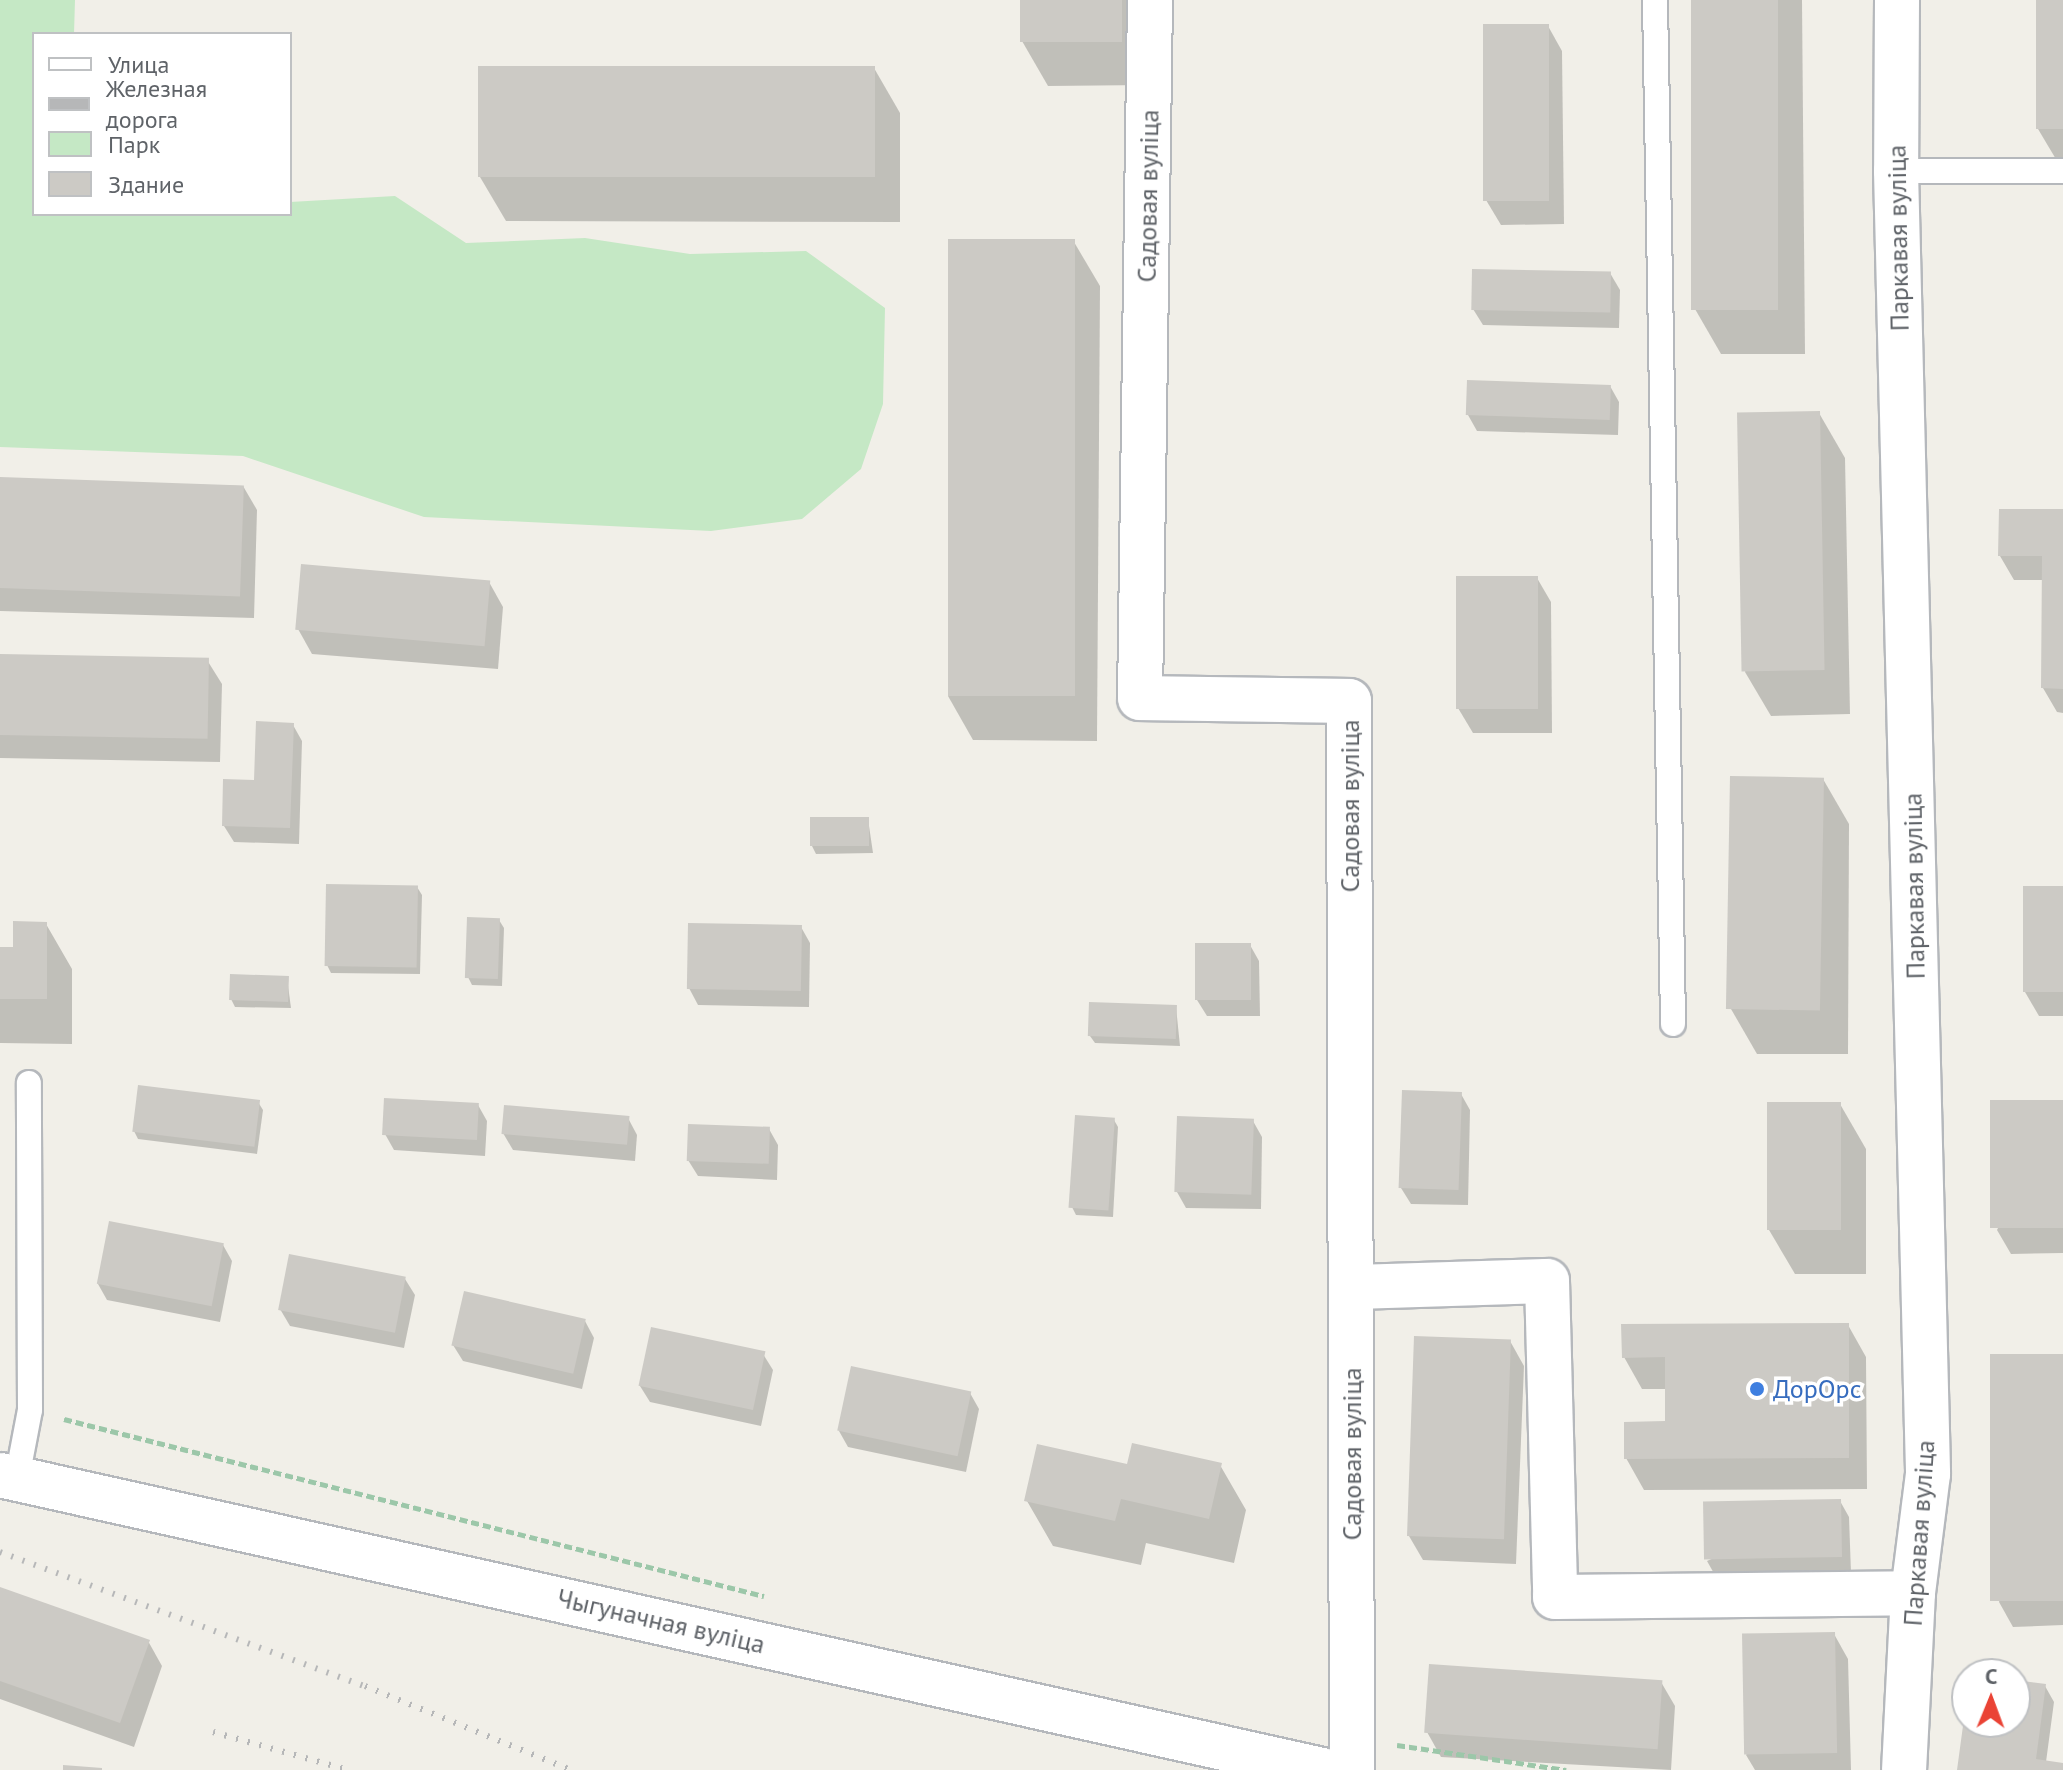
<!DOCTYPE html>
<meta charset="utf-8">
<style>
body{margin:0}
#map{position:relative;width:2063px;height:1770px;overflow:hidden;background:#f1efe8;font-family:"PT Sans",sans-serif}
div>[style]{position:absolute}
.green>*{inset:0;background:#c5e8c5}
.shadow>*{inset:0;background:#0003}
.building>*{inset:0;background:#cccac5;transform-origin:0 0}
.path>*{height:5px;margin-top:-2.5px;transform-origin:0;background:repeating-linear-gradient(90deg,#9cc7a9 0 8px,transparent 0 12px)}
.roads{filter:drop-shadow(2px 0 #b5b8bc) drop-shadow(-2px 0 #b5b8bc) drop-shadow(0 2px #b5b8bc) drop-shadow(0 -2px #b5b8bc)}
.service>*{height:24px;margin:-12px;padding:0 12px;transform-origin:12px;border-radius:12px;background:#fff}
.minor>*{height:44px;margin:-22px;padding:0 22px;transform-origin:22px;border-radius:22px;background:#fff}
.secondary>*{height:44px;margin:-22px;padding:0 22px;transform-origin:22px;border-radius:22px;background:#fff}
.rail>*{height:6px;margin-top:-3px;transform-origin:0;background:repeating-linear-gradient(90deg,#b6b7b8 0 2px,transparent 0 12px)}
.dots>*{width:22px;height:22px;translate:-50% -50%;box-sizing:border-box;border:4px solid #fff;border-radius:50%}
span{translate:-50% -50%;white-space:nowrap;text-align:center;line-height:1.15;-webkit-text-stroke:7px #fff;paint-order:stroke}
.street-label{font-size:26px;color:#5f6368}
.shop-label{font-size:26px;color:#366cbe}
.left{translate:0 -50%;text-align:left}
.legend{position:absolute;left:32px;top:32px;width:260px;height:184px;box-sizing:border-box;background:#fff;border:2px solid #bfc1c3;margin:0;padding:10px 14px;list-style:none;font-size:24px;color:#5f6368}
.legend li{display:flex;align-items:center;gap:16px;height:40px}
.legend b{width:40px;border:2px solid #bfc1c3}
.north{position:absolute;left:1951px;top:1658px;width:80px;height:80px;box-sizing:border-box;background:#fff;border:2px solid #bfc1c3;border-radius:50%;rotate:1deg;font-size:22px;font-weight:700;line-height:32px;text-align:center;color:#5f6368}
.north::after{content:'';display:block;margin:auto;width:28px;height:36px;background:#ea4335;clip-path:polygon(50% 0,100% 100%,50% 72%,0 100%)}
</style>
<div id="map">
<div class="green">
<i style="clip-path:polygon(0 0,75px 0,74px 34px,34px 34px,34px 214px,290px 214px,290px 202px,395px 196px,466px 243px,585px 238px,690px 254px,806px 251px,885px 308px,883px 404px,861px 469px,802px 519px,711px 531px,424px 517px,243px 456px,0 447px)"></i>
</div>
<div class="shadow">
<i style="clip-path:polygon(1022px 0,1146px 0,1147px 85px,1048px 86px,1022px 41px)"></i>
<i style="clip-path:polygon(1693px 0,1802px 0,1805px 354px,1721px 354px,1695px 309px)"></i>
<i style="clip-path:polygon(2038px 0,2063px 0,2063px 171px,2038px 129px)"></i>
<i style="clip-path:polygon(1548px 26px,1562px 51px,1564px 224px,1501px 225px,1486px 200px)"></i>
<i style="clip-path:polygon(874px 68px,900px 113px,900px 222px,506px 221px,480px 177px)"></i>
<i style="clip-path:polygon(1074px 242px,1100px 286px,1097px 741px,973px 740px,948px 696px)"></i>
<i style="clip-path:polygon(1610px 273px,1620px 290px,1619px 328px,1483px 325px,1473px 309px)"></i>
<i style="clip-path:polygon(1610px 386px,1619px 402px,1618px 435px,1477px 431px,1468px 415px)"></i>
<i style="clip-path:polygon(1819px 413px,1845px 458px,1850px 714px,1771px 716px,1745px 672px)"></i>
<i style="clip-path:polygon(0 479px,243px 486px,257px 510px,254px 618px,0 611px)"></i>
<i style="clip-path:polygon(2063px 511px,2063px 713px,2057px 712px,2043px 688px,2044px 580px,2014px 580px,2000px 556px)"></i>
<i style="clip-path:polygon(1537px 578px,1551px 602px,1552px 733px,1473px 733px,1458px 708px)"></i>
<i style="clip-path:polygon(489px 582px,503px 607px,498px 669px,312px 654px,298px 629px)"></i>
<i style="clip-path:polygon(0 656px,207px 660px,222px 684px,220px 762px,0 758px)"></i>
<i style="clip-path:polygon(293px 725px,302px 741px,299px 844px,234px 842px,224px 826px)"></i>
<i style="clip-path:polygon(1823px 779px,1849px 824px,1848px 1054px,1757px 1054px,1731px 1009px)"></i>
<i style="clip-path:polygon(868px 819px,873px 853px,816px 854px,812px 846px)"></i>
<i style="clip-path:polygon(417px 887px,422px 895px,420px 974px,331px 973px,327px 965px)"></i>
<i style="clip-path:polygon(2063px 888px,2063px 1016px,2039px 1016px,2025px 992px)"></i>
<i style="clip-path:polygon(499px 920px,504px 928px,502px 986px,472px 985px,468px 977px)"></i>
<i style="clip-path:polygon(46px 924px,72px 969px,72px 1044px,0 1043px,0 949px,15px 949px)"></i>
<i style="clip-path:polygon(801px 927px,810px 943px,809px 1007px,698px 1005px,689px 988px)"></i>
<i style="clip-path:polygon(1250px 945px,1259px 961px,1260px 1016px,1207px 1016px,1197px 1000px)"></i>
<i style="clip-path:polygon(287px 978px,291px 1008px,235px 1007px,231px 999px)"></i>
<i style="clip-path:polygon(1176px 1007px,1180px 1046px,1095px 1043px,1090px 1036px)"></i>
<i style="clip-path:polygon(1461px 1094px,1470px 1110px,1468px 1205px,1411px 1204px,1401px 1188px)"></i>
<i style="clip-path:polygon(258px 1102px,263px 1110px,257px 1154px,138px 1139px,134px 1131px)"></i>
<i style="clip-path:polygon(2063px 1102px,2063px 1253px,2011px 1254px,1997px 1230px)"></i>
<i style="clip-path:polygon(1840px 1104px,1866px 1149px,1866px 1274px,1795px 1274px,1769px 1230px)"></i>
<i style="clip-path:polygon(478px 1105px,487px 1121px,485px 1156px,394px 1150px,385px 1134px)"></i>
<i style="clip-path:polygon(628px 1118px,637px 1135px,635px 1161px,513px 1150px,503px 1133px)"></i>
<i style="clip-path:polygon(1114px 1120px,1118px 1127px,1113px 1217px,1076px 1215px,1072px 1207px)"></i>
<i style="clip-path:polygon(1253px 1121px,1262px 1137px,1261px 1209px,1186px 1208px,1177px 1192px)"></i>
<i style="clip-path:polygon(769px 1129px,778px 1145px,777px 1180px,698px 1176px,688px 1160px)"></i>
<i style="clip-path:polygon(223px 1245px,232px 1261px,220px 1322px,107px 1300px,98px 1284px)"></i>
<i style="clip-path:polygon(405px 1279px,415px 1295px,404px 1348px,290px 1326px,280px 1309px)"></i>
<i style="clip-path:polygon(585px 1321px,594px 1338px,582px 1389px,463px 1361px,453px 1345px)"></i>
<i style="clip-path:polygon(1848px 1325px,1866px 1357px,1867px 1489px,1644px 1490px,1626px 1458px,1667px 1423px,1667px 1389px,1642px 1389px,1624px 1357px)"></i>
<i style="clip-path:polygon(1510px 1341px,1524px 1366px,1516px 1564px,1423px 1560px,1409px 1536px)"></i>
<i style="clip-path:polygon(763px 1354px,773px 1370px,761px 1426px,650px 1402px,640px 1386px)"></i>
<i style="clip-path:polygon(2063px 1356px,2063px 1625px,2013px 1627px,1999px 1602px)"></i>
<i style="clip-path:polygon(970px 1393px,979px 1409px,966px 1472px,848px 1447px,839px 1431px)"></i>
<i style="clip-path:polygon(1220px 1465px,1246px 1510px,1234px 1563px,1146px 1543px,1141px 1565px,1053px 1546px,1027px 1501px,1128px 1467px)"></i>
<i style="clip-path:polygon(1840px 1501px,1849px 1517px,1851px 1573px,1716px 1577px,1707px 1561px)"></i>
<i style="clip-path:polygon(0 1589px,148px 1641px,162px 1666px,134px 1747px,0 1699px)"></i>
<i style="clip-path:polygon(1834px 1634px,1848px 1659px,1851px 1770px,1755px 1770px,1746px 1755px)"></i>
<i style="clip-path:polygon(1661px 1682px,1675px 1706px,1671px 1770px,1441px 1757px,1427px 1732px)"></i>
<i style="clip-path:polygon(2015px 1682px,2045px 1686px,2054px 1702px,2046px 1762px,2063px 1765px,2063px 1770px,1959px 1770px,1967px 1712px,1967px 1722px,2015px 1722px)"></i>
</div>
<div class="building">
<i style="left:1020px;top:0;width:102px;height:42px"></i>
<i style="left:1691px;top:0;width:87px;height:310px"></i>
<i style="left:2036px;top:0;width:27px;height:129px"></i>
<i style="left:1483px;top:24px;width:66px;height:177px"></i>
<i style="left:478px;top:66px;width:397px;height:111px"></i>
<i style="left:948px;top:239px;width:127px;height:457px"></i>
<i style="left:1472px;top:269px;width:139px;height:41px;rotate:1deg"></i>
<i style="left:1467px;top:380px;width:144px;height:35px;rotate:2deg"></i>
<i style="left:1820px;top:411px;width:259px;height:83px;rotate:89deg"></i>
<i style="left:0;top:477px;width:244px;height:111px;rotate:2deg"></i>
<i style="clip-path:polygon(1999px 509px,2063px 509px,2063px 689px,2041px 688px,2042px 556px,1998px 556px)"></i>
<i style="left:301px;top:564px;width:190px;height:66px;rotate:5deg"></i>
<i style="left:1456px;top:576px;width:82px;height:133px"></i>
<i style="left:0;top:654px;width:209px;height:81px;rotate:1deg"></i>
<i style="clip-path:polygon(256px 721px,294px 723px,290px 828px,222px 826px,223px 779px,254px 780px)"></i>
<i style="left:1730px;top:776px;width:94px;height:233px;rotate:1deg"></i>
<i style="left:869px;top:817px;width:29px;height:59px;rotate:90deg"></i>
<i style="left:326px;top:884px;width:92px;height:82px;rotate:1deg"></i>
<i style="left:2023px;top:886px;width:40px;height:106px"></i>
<i style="left:467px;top:917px;width:33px;height:61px;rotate:2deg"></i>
<i style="clip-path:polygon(13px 921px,47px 922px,47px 999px,0 999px,0 947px,13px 947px)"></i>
<i style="left:688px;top:923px;width:114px;height:66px;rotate:1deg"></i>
<i style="left:1251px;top:943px;width:57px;height:56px;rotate:90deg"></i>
<i style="left:230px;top:974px;width:59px;height:26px;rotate:2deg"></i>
<i style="left:1089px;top:1002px;width:88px;height:34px;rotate:2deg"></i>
<i style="left:138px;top:1085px;width:123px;height:47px;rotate:7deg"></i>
<i style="left:1402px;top:1090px;width:60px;height:98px;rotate:2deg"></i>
<i style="left:384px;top:1098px;width:95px;height:37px;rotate:3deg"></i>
<i style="left:2063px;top:1100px;width:128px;height:73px;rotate:90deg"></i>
<i style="left:1767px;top:1102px;width:74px;height:128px"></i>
<i style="left:504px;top:1105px;width:126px;height:29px;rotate:5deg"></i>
<i style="left:1075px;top:1115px;width:40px;height:93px;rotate:4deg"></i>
<i style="left:1177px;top:1116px;width:77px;height:76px;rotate:2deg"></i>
<i style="left:688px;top:1124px;width:82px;height:37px;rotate:2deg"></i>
<i style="left:109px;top:1221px;width:117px;height:64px;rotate:11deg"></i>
<i style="left:289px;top:1254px;width:119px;height:57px;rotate:11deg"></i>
<i style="left:464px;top:1291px;width:125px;height:56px;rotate:13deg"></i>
<i style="clip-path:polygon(1849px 1323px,1849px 1458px,1624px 1459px,1624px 1422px,1665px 1421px,1665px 1357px,1622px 1358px,1621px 1324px)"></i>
<i style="left:651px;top:1327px;width:117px;height:60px;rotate:12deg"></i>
<i style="left:1414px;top:1336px;width:97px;height:200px;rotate:2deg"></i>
<i style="left:2063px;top:1354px;width:247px;height:73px;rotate:90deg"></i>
<i style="left:851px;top:1366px;width:123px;height:66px;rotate:12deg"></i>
<i style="clip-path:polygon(1132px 1443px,1222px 1463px,1209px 1519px,1121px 1499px,1115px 1521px,1024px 1501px,1037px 1444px,1127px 1464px)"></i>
<i style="left:1841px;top:1499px;width:58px;height:138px;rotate:89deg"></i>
<i style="clip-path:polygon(0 1587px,150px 1640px,120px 1723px,0 1681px)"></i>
<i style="left:1835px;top:1632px;width:121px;height:93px;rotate:89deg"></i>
<i style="left:1429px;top:1664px;width:234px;height:69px;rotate:4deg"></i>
<i style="clip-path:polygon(2015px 1680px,2046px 1684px,2036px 1759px,2063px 1763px,2063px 1770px,1957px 1770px,1965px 1711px,1967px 1722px,2015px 1722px)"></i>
<i style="clip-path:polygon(63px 1765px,102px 1768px,102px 1770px,63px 1770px)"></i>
</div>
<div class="path">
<i style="left:64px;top:1419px;width:722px;rotate:14.19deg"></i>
<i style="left:1397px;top:1745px;width:171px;rotate:8.4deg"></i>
</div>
<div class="roads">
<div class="service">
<i style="left:1655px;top:0;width:1024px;rotate:88.99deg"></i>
<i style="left:1896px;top:171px;width:167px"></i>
<i style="left:17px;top:1478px;width:69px;rotate:-79.2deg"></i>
<i style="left:30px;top:1410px;width:327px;rotate:-90.2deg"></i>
</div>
<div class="minor">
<i style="left:1150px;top:0;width:698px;rotate:90.82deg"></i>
<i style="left:1140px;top:698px;width:209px;rotate:0.8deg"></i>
<i style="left:1349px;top:701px;width:1069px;rotate:89.84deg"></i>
<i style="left:1897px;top:0;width:171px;rotate:90.3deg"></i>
<i style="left:1896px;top:171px;width:1303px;rotate:88.59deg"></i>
<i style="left:1928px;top:1474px;width:120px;rotate:97.2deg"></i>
<i style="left:1913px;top:1593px;width:177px;rotate:92.9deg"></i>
<i style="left:1354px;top:1287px;width:193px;rotate:-1.8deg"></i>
<i style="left:1547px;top:1281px;width:316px;rotate:88.5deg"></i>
<i style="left:1555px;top:1597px;width:358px;rotate:-0.6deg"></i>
</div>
<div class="secondary">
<i style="left:0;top:1475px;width:1355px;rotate:12.58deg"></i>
</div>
</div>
<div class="rail">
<i style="left:0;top:1552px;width:389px;rotate:20.2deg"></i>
<i style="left:365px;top:1686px;width:222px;rotate:22.2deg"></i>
<i style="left:213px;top:1732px;width:140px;rotate:15.7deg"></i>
</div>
<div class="dots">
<i style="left:1757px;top:1389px;background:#3f7fe0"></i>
</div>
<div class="street-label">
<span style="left:1148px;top:196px;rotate:-89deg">Садовая вуліца</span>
<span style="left:1898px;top:238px;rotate:-91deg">Паркавая вуліца</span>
<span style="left:1350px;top:806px;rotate:-90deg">Садовая вуліца</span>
<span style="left:1914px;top:886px;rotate:-91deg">Паркавая вуліца</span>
<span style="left:1352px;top:1454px;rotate:-90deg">Садовая вуліца</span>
<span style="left:1919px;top:1533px;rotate:-86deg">Паркавая вуліца</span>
<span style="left:661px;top:1621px;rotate:13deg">Чыгуначная вуліца</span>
</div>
<div class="shop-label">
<span class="left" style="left:1773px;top:1389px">ДорОрс</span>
</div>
<ul class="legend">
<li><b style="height:10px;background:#fff"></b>Улица</li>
<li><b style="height:10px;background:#b6b7b8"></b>Железная дорога</li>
<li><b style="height:22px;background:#c5e8c5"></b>Парк</li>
<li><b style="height:22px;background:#cccac5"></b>Здание</li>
</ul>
<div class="north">С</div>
</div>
